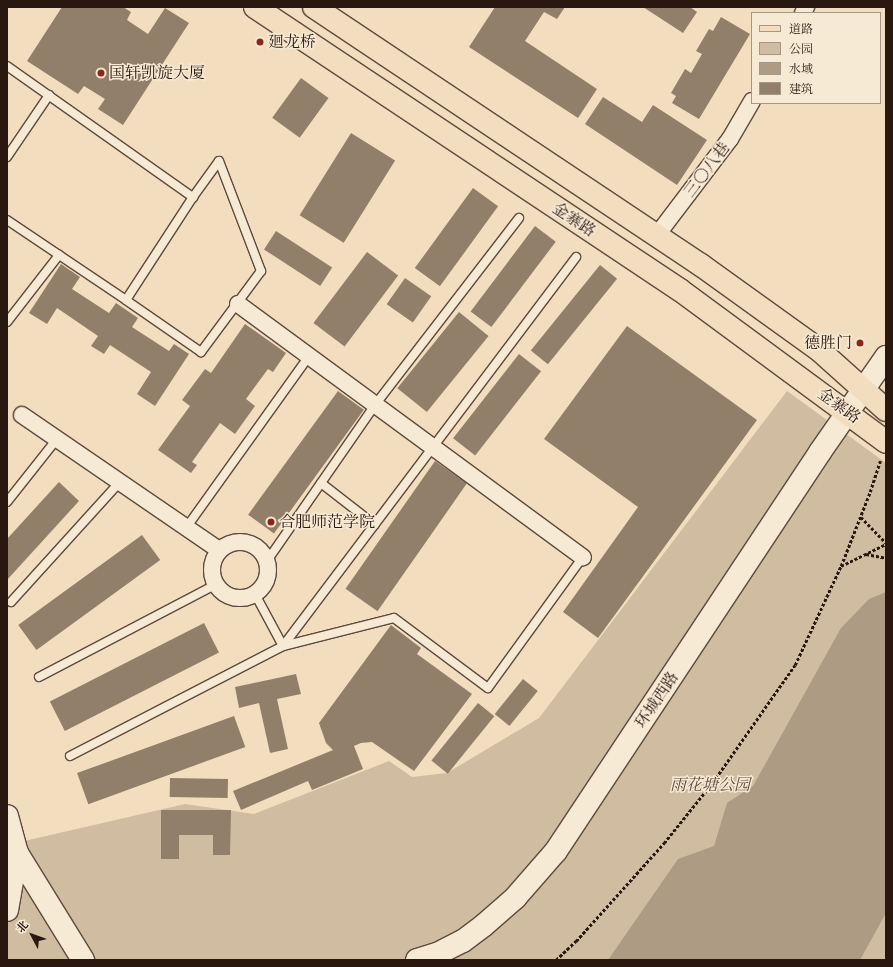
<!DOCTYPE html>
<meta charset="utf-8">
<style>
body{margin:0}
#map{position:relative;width:893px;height:967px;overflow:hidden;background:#f2debe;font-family:"IM FELL DW Pica","Noto Serif SC",serif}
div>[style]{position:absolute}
.green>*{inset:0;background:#d0bca0}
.water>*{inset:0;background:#ae9b83}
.building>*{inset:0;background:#927f6a;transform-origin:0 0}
.path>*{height:2.5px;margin-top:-1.25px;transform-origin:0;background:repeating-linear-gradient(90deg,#2a1810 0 3px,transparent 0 5px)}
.roads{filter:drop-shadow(1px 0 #5c4a3c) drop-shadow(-1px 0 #5c4a3c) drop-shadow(0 1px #5c4a3c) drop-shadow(0 -1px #5c4a3c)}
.lane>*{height:8px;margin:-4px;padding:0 4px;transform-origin:4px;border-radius:4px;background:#f7ead5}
.street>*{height:16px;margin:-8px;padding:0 8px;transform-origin:8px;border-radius:8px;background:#f7ead5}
.street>.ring{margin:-8px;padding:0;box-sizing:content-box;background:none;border:16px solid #f7ead5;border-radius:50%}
.secondary>*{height:22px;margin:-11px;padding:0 11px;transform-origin:11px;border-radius:11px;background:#f7ead5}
.primary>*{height:22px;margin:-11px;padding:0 11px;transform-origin:11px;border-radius:11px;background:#f2debe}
.dots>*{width:11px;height:11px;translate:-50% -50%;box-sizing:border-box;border:2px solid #f7ead5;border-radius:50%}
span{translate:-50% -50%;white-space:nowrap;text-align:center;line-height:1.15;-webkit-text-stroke:3px #f7ead5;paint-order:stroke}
.poi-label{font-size:16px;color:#2a1810}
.left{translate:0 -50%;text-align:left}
.right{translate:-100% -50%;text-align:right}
.street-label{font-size:16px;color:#2a1810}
.park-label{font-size:16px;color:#5c493b;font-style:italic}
.frame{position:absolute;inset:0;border:8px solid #2a1810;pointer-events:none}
.legend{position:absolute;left:751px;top:12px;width:130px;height:92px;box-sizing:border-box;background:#f7ead5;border:1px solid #a59686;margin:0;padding:5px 7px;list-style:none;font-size:12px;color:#2a1810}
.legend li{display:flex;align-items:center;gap:8px;height:20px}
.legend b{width:20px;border:1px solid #a59686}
.north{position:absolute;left:12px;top:915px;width:40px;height:40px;-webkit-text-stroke:3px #f7ead5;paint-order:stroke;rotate:311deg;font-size:11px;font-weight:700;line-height:16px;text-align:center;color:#2a1810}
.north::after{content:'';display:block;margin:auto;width:14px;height:18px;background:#2a1810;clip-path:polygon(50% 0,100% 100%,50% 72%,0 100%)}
</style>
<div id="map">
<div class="green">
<i style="clip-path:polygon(787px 391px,886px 463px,886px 960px,7px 960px,7px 845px,185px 804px,254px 814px,389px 761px,412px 777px,447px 773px,539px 718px)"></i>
</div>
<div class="water">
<i style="clip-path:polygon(886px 592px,886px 913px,860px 960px,608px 960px,678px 859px,714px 846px,727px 803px,753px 786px,841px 628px,869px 599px)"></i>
</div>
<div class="building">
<i style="clip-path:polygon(62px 7px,123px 7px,131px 12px,127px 20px,148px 34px,165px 8px,189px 23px,123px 125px,98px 109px,105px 99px,84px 86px,78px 94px,27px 61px)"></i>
<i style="clip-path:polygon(495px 7px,565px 7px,557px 19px,544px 12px,525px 41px,597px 89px,578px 118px,469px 47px)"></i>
<i style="clip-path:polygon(643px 7px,690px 7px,697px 12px,683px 33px)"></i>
<i style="clip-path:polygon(721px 17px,750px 34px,699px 119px,672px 103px,676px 96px,671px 93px,685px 69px,691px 73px,702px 54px,696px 51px,709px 29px,713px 31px)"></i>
<i style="left:301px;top:78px;width:34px;height:49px;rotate:36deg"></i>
<i style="clip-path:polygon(603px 97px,642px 122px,653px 105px,707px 140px,677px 185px,585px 124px)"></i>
<i style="left:351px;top:133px;width:52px;height:97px;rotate:32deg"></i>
<i style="left:473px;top:188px;width:31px;height:99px;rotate:36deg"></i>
<i style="left:535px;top:226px;width:26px;height:107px;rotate:37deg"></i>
<i style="left:276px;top:231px;width:67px;height:22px;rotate:33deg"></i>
<i style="left:367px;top:252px;width:39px;height:89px;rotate:37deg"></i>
<i style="clip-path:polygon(61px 264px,80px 277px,72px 289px,109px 313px,116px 303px,138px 318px,132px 327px,169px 351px,174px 344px,189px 354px,155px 406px,137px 394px,151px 372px,110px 345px,104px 354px,91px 346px,98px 336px,57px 308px,47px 324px,29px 313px)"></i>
<i style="left:600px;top:265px;width:22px;height:110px;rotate:39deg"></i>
<i style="left:405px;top:278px;width:32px;height:32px;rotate:35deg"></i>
<i style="left:459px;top:312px;width:38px;height:98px;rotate:39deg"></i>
<i style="clip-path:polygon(245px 324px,286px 353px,273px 372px,268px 369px,246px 399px,255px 406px,235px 434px,220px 423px,192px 462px,197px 465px,191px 473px,158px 450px,190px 406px,182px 400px,205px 369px,211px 373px)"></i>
<i style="clip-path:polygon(627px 326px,757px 420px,598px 638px,563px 612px,638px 507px,544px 439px)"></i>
<i style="left:519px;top:354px;width:28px;height:107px;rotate:38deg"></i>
<i style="left:338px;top:391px;width:32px;height:153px;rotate:36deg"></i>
<i style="left:435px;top:461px;width:39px;height:156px;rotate:35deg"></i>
<i style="clip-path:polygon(59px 482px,79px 501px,7px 580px,7px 539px)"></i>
<i style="left:142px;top:535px;width:31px;height:153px;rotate:54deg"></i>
<i style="left:204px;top:623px;width:33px;height:173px;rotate:63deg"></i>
<i style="clip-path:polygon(391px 625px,421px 648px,417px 654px,472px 694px,414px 771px,372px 742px,361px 743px,354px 746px,363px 769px,312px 790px,308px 781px,241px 810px,233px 791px,333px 750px,326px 743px,319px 723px)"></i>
<i style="clip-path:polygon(296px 674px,301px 694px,277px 699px,288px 749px,270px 753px,259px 703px,239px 708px,235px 687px)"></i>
<i style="left:523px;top:679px;width:19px;height:45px;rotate:39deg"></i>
<i style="left:478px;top:703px;width:21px;height:74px;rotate:39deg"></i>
<i style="left:234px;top:716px;width:33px;height:167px;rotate:70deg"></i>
<i style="left:170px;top:778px;width:58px;height:19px;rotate:1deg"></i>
<i style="clip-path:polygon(161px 810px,231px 810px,230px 855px,213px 855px,213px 835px,179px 835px,179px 859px,161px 859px)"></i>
</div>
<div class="path">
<i style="left:861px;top:517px;width:36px;rotate:46deg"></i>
<i style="left:866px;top:554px;width:20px;rotate:11deg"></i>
<i style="left:841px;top:566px;width:50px;rotate:-26.1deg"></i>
<i style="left:556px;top:960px;width:28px;rotate:-44deg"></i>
<i style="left:576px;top:941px;width:132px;rotate:-48.1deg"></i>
<i style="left:664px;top:843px;width:78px;rotate:-51.2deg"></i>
<i style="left:713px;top:782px;width:143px;rotate:-55deg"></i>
<i style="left:795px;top:665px;width:109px;rotate:-65.1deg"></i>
<i style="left:841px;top:566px;width:79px;rotate:-68.6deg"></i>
<i style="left:870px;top:492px;width:33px;rotate:-72deg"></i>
</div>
<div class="roads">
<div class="lane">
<i style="left:7px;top:66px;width:228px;rotate:35.2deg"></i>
<i style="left:7px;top:157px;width:75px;rotate:-55.9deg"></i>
<i style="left:219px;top:161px;width:118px;rotate:69.1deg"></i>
<i style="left:261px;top:271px;width:101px;rotate:126.5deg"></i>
<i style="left:201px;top:352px;width:91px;rotate:-145.3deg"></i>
<i style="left:126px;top:300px;width:123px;rotate:-57deg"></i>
<i style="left:193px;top:197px;width:44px;rotate:-54.2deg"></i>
<i style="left:7px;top:220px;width:143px;rotate:33.9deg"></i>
<i style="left:7px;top:322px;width:85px;rotate:-52.2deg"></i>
<i style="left:321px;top:483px;width:68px;rotate:37.9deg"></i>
<i style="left:7px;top:502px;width:80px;rotate:-51.6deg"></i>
<i style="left:186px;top:528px;width:211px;rotate:-54.4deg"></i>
<i style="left:267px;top:561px;width:190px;rotate:-55.3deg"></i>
<i style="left:375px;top:405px;width:236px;rotate:-52.4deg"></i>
<i style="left:11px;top:602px;width:162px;rotate:-47.8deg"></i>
<i style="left:283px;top:646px;width:487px;rotate:-53deg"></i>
<i style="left:283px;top:646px;width:114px;rotate:-14.2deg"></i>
<i style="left:394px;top:618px;width:117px;rotate:36.7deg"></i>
<i style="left:488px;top:688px;width:162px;rotate:-54.1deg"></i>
<i style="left:39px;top:677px;width:199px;rotate:-27.6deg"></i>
<i style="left:70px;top:756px;width:240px;rotate:-27.3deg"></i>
<i style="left:283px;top:646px;width:59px;rotate:-118.3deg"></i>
</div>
<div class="street">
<i style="left:803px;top:13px;width:7px;rotate:-63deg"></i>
<i style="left:657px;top:235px;width:121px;rotate:-52.8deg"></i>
<i style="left:730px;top:139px;width:44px;rotate:-59.9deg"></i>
<i style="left:238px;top:304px;width:428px;rotate:36.3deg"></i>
<i style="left:22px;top:415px;width:239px;rotate:34.4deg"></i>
<i class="ring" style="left:212px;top:542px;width:40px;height:40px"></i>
</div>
<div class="secondary">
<i style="left:7px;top:816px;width:38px;rotate:75deg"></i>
<i style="left:17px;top:853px;width:126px;rotate:58.3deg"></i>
<i style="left:7px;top:910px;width:58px;rotate:-80deg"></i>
<i style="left:417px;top:960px;width:21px;rotate:-17deg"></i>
<i style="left:437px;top:954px;width:29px;rotate:-27deg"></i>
<i style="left:463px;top:941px;width:25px;rotate:-37deg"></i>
<i style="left:483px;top:926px;width:43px;rotate:-41.2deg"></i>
<i style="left:515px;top:898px;width:62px;rotate:-48.9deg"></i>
<i style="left:556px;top:851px;width:478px;rotate:-56.5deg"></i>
<i style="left:820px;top:452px;width:116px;rotate:-55.2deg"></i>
</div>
<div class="primary">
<i style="left:255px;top:7px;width:511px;rotate:33.66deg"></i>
<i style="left:680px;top:290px;width:256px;rotate:36.4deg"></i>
<i style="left:314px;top:7px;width:465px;rotate:33.7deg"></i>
<i style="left:701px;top:265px;width:144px;rotate:35.7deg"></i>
<i style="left:818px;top:349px;width:91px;rotate:41.9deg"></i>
</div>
</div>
<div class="dots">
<i style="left:260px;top:42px;background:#8f2418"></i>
<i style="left:101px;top:73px;background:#8f2418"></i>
<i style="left:860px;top:343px;background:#8f2418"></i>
<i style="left:271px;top:522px;background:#8f2418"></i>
</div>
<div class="poi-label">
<span class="left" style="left:268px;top:42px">廻龙桥</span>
<span class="left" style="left:109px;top:73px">国轩凯旋大厦</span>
<span class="right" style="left:852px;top:343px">德胜门</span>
<span class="left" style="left:279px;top:522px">合肥师范学院</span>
</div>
<div class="street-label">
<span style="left:707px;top:170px;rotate:-53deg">三〇八巷</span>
<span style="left:574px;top:220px;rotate:34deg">金寨路</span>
<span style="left:839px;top:406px;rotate:36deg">金寨路</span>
<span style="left:657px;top:700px;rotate:-56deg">环城西路</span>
</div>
<div class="park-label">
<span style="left:710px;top:785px">雨花塘公园</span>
</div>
<div class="frame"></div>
<ul class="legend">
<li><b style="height:5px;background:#f2debe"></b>道路</li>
<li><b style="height:11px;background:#d0bca0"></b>公园</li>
<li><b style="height:11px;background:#ae9b83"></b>水域</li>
<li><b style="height:11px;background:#927f6a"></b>建筑</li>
</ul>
<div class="north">北</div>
</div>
